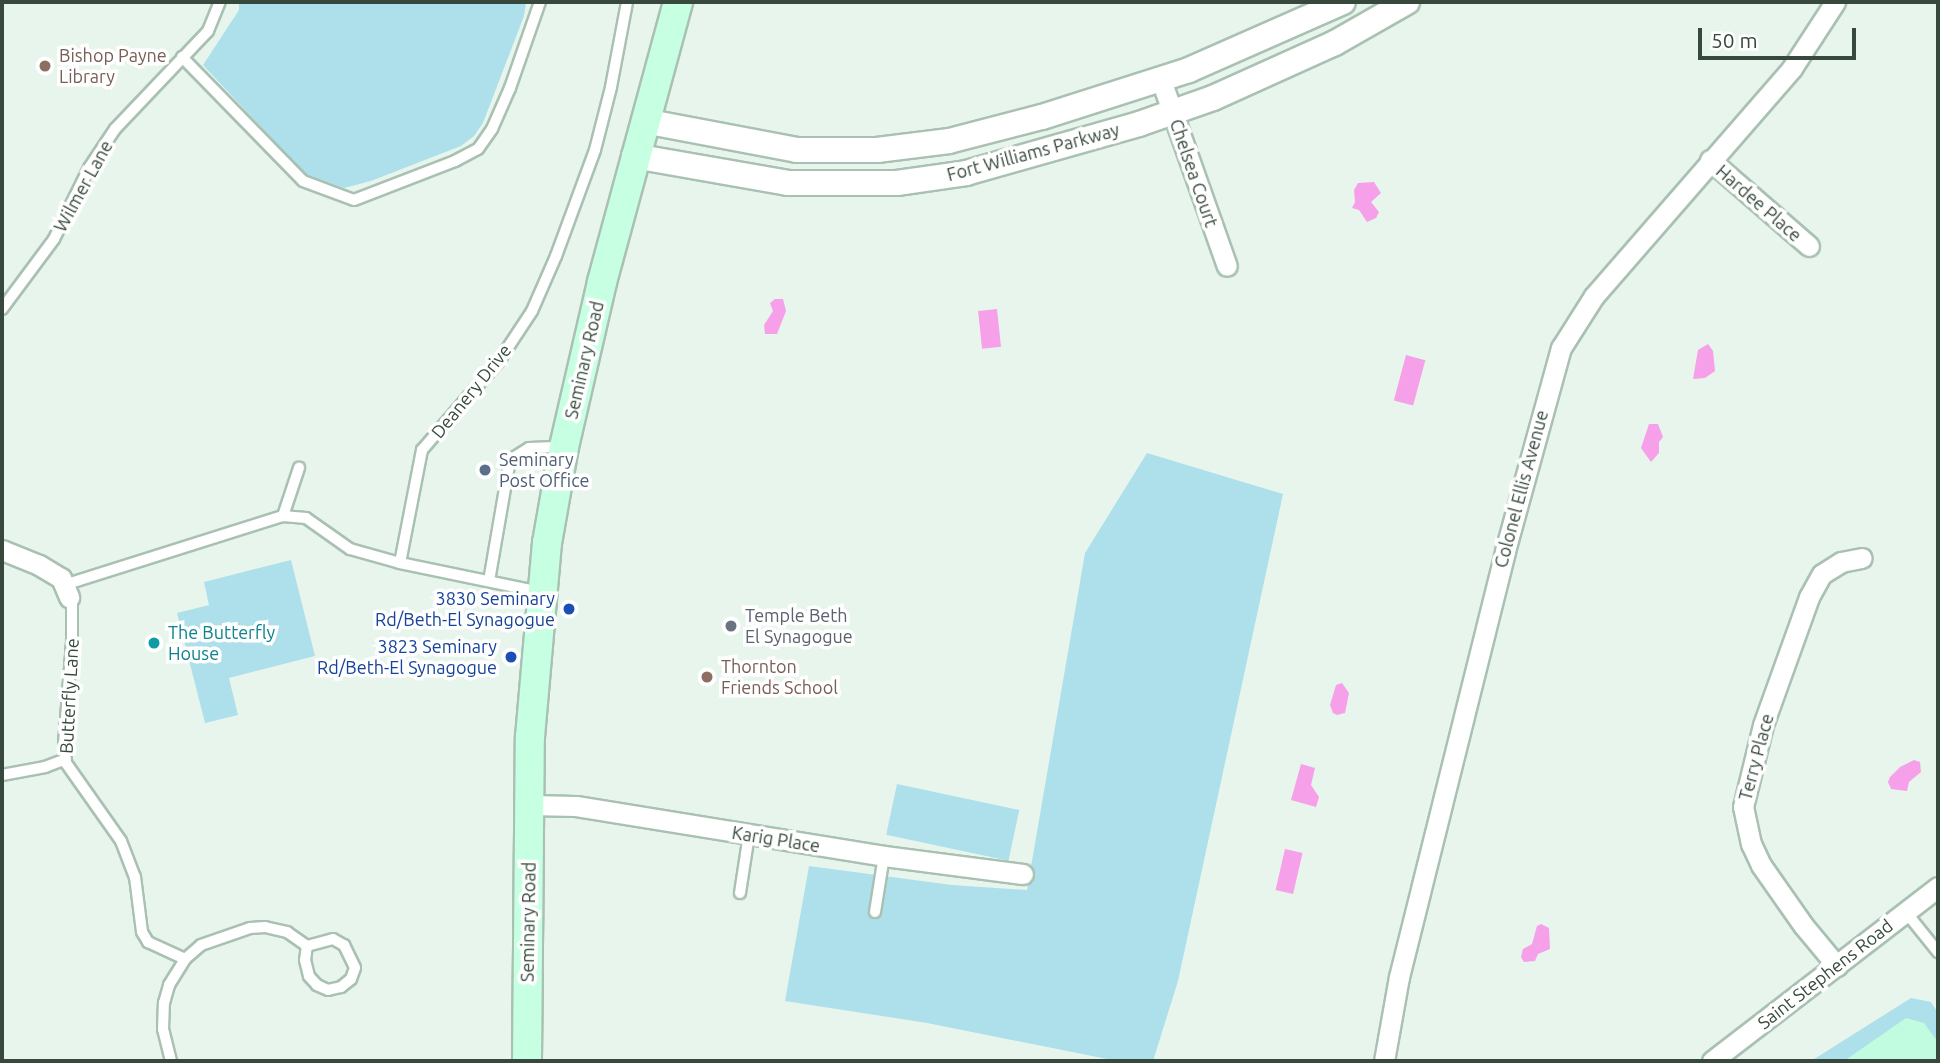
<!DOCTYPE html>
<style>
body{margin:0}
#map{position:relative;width:1940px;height:1063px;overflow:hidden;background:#e8f5ed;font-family:Ubuntu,sans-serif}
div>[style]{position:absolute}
.green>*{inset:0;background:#aee0eb;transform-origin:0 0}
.sand>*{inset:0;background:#c1fbe0}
.water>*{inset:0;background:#f5a0e9;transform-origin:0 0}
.roads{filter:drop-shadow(2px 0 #a9c1b2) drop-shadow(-2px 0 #a9c1b2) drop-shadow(0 2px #a9c1b2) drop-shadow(0 -2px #a9c1b2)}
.service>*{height:10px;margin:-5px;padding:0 5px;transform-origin:5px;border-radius:5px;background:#fff}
.minor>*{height:19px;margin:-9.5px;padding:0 9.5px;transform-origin:9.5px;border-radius:9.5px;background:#fff}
.tertiary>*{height:24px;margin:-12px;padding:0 12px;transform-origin:12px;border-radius:12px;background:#fff}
.secondary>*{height:28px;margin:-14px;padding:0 14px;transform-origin:14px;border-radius:14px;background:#c7ffe3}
.dots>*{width:19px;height:19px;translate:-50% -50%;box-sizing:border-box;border:4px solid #fff;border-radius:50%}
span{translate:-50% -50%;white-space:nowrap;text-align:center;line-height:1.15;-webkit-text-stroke:7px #fff;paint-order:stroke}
.education-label{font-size:18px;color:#785e54}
.left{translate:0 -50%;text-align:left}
.street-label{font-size:18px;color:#36493c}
.service-label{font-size:18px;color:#4e5e75}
.transit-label{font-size:18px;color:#164399}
.right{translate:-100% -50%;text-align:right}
.worship-label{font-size:18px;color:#5b616d}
.culture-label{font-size:18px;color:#0d838f}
.frame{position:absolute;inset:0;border:4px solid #36493c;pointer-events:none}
.scale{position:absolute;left:1698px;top:28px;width:158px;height:32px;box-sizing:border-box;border:4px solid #36493c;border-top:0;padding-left:9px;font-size:21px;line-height:24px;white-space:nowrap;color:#36493c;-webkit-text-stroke:5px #fff;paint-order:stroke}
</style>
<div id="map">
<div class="green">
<i style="clip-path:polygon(239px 2px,526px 2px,526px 3px,524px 16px,483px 123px,474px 136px,461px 146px,371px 181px,344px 188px,305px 174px,203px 65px,239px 10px)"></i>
<i style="clip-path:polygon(1147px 453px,1283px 494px,1178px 981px,1153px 1061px,1117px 1061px,927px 1023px,785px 1001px,809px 866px,952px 885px,1027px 890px,1085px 553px)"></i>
<i style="clip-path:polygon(291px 560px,315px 656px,229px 678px,238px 715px,205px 723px,177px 613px,209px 605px,204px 582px)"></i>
<i style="left:897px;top:784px;width:125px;height:52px;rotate:12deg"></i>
<i style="clip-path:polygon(1911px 998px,1931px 1002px,1938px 1013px,1938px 1061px,1811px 1061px)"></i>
</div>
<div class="sand">
<i style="clip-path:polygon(1906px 1018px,1924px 1023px,1938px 1042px,1938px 1061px,1844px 1061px)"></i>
</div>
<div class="water">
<i style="clip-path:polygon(1374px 182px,1381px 193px,1371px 202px,1379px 212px,1376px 218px,1367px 222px,1359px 210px,1352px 208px,1355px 202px,1354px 190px,1358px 183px)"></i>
<i style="clip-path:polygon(783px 299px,786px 311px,777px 334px,765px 334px,764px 325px,773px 311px,770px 303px,775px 299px)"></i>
<i style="left:997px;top:309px;width:38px;height:19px;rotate:84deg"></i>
<i style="clip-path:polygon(1708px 344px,1713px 351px,1715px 371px,1705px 378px,1693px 379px,1698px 350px)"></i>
<i style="left:1406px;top:355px;width:20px;height:47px;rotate:15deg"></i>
<i style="clip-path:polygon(1649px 424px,1658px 424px,1663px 437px,1659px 442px,1659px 453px,1651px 462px,1641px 448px)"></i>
<i style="clip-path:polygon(1342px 683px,1349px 693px,1345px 713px,1337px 715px,1333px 713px,1330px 705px,1336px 685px)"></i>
<i style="clip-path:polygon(1914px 760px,1920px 762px,1921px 772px,1909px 782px,1907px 791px,1891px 789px,1888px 782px,1890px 777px,1900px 767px)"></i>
<i style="clip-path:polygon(1301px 764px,1315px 768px,1311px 785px,1319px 797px,1316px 807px,1291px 800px)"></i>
<i style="left:1285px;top:849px;width:18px;height:42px;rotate:13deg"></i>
<i style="clip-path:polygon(1541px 924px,1549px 928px,1550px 949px,1538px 954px,1535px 961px,1524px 962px,1521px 957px,1523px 949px,1532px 944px,1537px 926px)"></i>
</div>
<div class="roads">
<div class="service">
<i style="left:182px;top:57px;width:173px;rotate:45.7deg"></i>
<i style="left:303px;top:181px;width:54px;rotate:20.4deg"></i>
<i style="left:354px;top:200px;width:108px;rotate:-21.1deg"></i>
<i style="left:455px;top:161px;width:26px;rotate:-28deg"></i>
<i style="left:478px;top:149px;width:24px;rotate:-55deg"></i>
<i style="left:492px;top:129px;width:45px;rotate:-66.3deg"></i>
<i style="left:510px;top:88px;width:91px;rotate:-70.8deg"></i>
<i style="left:2px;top:309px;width:87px;rotate:-53.4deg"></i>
<i style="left:54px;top:239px;width:79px;rotate:-63.8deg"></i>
<i style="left:89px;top:168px;width:47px;rotate:-56.3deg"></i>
<i style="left:115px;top:129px;width:135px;rotate:-46.5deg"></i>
<i style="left:208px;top:31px;width:31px;rotate:-68deg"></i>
<i style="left:283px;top:516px;width:51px;rotate:-71.6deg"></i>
<i style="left:400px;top:563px;width:143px;rotate:11.7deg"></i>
<i style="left:489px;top:581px;width:123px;rotate:-80.2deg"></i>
<i style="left:510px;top:460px;width:22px;rotate:-32deg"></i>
<i style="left:529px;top:448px;width:34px;rotate:-2deg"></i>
<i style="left:64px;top:585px;width:230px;rotate:-17.5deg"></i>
<i style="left:283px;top:516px;width:23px;rotate:5deg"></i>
<i style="left:306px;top:518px;width:54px;rotate:35.2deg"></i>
<i style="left:350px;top:549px;width:52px;rotate:15.6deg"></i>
<i style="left:400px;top:563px;width:115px;rotate:-79deg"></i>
<i style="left:422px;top:450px;width:118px;rotate:-49.1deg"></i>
<i style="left:499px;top:361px;width:60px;rotate:-56.6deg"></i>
<i style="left:532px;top:311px;width:60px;rotate:-66.4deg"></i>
<i style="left:556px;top:256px;width:113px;rotate:-69.8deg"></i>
<i style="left:595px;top:150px;width:65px;rotate:-75.7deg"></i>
<i style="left:611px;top:87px;width:86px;rotate:-79.3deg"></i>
<i style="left:69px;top:597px;width:6px;rotate:59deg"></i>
<i style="left:72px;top:602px;width:40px;rotate:90deg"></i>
<i style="left:72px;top:642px;width:101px;rotate:94.5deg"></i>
<i style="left:64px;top:743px;width:20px;rotate:84deg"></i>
<i style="left:66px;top:763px;width:95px;rotate:54.8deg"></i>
<i style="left:121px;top:841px;width:39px;rotate:69deg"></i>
<i style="left:135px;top:877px;width:55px;rotate:82.7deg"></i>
<i style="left:142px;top:932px;width:12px;rotate:59deg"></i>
<i style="left:148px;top:942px;width:41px;rotate:24.7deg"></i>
<i style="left:2px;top:775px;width:44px;rotate:-10.5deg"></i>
<i style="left:45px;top:767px;width:22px;rotate:-21deg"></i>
<i style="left:740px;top:893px;width:60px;rotate:-81.3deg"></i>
<i style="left:1905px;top:911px;width:53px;rotate:51.2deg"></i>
<i style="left:875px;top:912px;width:57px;rotate:-80.9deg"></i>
<i style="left:333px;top:939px;width:13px;rotate:29deg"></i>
<i style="left:344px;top:945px;width:25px;rotate:64deg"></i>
<i style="left:355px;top:968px;width:12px;rotate:110deg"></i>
<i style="left:351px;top:979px;width:13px;rotate:141deg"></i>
<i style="left:341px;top:987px;width:13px;rotate:167deg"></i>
<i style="left:328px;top:990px;width:12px;rotate:-156deg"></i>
<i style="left:317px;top:985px;width:12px;rotate:-132deg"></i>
<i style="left:309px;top:976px;width:16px;rotate:-104deg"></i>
<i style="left:305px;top:960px;width:14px;rotate:-82deg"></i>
<i style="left:307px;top:946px;width:27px;rotate:-15deg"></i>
<i style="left:171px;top:1061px;width:33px;rotate:-104deg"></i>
<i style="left:163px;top:1029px;width:26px;rotate:-88deg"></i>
<i style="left:164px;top:1003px;width:19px;rotate:-74deg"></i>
<i style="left:169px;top:985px;width:31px;rotate:-58deg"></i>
<i style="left:185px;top:959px;width:21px;rotate:-41deg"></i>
<i style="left:201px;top:945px;width:52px;rotate:-19.1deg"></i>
<i style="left:250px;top:928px;width:15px;rotate:-4deg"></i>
<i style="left:265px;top:927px;width:23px;rotate:13deg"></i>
<i style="left:287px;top:932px;width:24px;rotate:35deg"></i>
</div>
<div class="minor">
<i style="left:1161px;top:80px;width:197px;rotate:70.5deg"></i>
<i style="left:1710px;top:160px;width:131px;rotate:41deg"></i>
<i style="left:2px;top:550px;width:40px;rotate:22deg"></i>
<i style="left:39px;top:565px;width:26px;rotate:31deg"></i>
<i style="left:61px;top:578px;width:21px;rotate:67deg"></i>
<i style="left:530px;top:805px;width:46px;rotate:1.2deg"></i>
<i style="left:576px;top:806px;width:312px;rotate:9.2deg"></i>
<i style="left:884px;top:856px;width:140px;rotate:7.4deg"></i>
<i style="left:1837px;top:966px;width:53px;rotate:-129.7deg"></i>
<i style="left:1803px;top:925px;width:73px;rotate:-125deg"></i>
<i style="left:1761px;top:865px;width:23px;rotate:-115deg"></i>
<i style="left:1751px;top:844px;width:38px;rotate:-102deg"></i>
<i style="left:1743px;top:807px;width:84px;rotate:-76.3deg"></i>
<i style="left:1763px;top:725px;width:136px;rotate:-70.2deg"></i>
<i style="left:1809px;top:597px;width:26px;rotate:-61deg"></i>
<i style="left:1822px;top:574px;width:22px;rotate:-32deg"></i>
<i style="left:1841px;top:562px;width:21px;rotate:-11deg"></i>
<i style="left:1384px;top:1061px;width:85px;rotate:-79.9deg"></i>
<i style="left:1399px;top:977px;width:439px;rotate:-76deg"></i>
<i style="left:1505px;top:551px;width:211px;rotate:-74.6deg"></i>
<i style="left:1561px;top:348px;width:62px;rotate:-57.6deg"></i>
<i style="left:1594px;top:296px;width:302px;rotate:-49deg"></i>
<i style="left:1792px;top:68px;width:79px;rotate:-56.9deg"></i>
<i style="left:1712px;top:1061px;width:285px;rotate:-37.6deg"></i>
</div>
<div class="tertiary">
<i style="left:644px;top:121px;width:156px;rotate:10.7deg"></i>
<i style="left:797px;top:150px;width:80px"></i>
<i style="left:877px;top:150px;width:73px;rotate:-7.1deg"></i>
<i style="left:949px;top:141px;width:96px;rotate:-14.5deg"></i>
<i style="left:1042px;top:117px;width:154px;rotate:-17.7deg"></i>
<i style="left:1189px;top:70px;width:168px;rotate:-23.8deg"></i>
<i style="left:634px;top:156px;width:156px;rotate:9.9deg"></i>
<i style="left:788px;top:183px;width:109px"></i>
<i style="left:897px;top:183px;width:70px;rotate:-8.2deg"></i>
<i style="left:966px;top:173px;width:180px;rotate:-15.8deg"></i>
<i style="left:1139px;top:124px;width:78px;rotate:-19.4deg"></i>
<i style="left:1213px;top:98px;width:134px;rotate:-24.3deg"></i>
<i style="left:1335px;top:43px;width:83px;rotate:-29.7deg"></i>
</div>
<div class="secondary">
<i style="left:527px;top:1061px;width:324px;rotate:-89.5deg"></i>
<i style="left:530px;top:737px;width:195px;rotate:-85deg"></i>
<i style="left:547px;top:543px;width:97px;rotate:-80deg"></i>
<i style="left:564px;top:447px;width:169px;rotate:-77deg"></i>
<i style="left:602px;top:282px;width:290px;rotate:-74.8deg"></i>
</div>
</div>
<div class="dots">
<i style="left:45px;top:66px;background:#8d6e63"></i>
<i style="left:485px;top:470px;background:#5c6f8a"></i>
<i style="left:569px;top:609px;background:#1a4fb4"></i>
<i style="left:731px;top:626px;background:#6b7280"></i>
<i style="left:154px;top:643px;background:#0f9aa8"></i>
<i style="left:511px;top:657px;background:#1a4fb4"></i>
<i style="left:707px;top:677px;background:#8d6e63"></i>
</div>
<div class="education-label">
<span class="left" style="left:59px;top:66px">Bishop Payne<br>Library</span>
<span class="left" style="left:721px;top:677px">Thornton<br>Friends School</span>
</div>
<div class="street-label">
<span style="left:1033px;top:152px;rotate:-15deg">Fort Williams Parkway</span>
<span style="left:1194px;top:173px;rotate:71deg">Chelsea Court</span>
<span style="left:83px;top:186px;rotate:-61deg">Wilmer Lane</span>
<span style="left:1759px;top:203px;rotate:41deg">Hardee Place</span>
<span style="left:584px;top:360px;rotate:-77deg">Seminary Road</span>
<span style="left:471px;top:391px;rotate:-51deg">Deanery Drive</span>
<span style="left:1521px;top:489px;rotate:-75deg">Colonel Ellis Avenue</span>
<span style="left:69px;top:696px;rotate:-87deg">Butterfly Lane</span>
<span style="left:1756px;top:757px;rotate:-75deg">Terry Place</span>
<span style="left:776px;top:839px;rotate:9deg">Karig Place</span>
<span style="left:528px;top:922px;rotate:-89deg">Seminary Road</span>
<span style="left:1825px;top:974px;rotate:-38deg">Saint Stephens Road</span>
</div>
<div class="service-label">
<span class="left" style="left:499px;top:470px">Seminary<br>Post Office</span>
</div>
<div class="transit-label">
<span class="right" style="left:555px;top:609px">3830 Seminary<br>Rd/Beth-El Synagogue</span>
<span class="right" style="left:497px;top:657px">3823 Seminary<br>Rd/Beth-El Synagogue</span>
</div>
<div class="worship-label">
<span class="left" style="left:745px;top:626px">Temple Beth<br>El Synagogue</span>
</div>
<div class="culture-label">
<span class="left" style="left:168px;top:643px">The Butterfly<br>House</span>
</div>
<div class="frame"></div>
<div class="scale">50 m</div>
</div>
